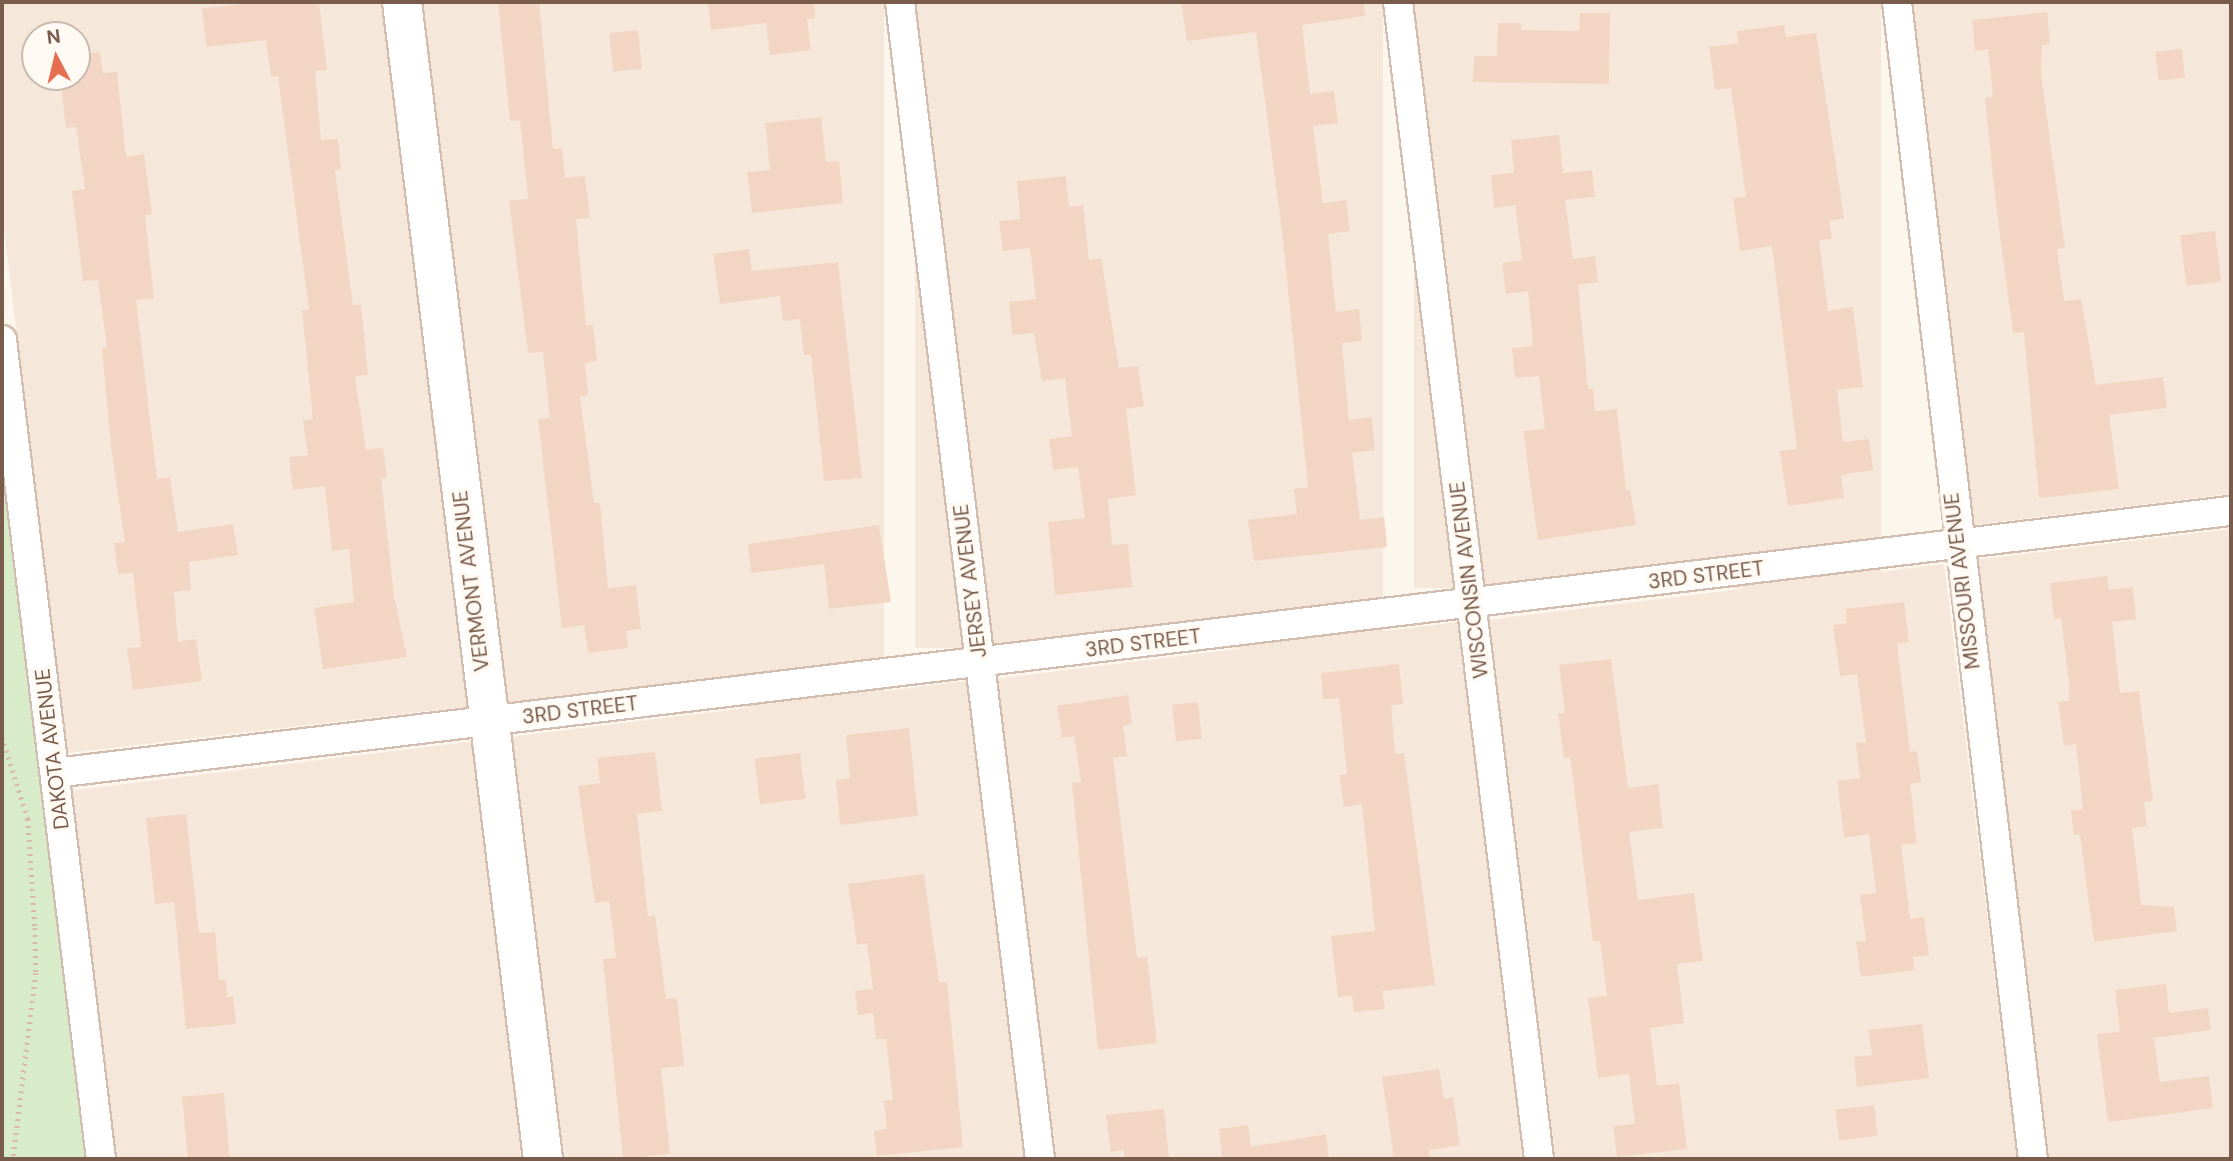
<!DOCTYPE html>
<style>
body{margin:0}
#map{position:relative;width:2233px;height:1161px;overflow:hidden;background:#fdf6ec;font-family:"DM Sans",sans-serif}
div>[style]{position:absolute}
.residential>*{inset:0;background:#f5e8da;transform-origin:0 0}
.green>*{inset:0;background:#d8ecc9}
.building>*{inset:0;background:#f3d5c3;transform-origin:0 0}
.path>*{height:4.5px;margin-top:-2.25px;transform-origin:0;background:repeating-linear-gradient(90deg,#d9b8a5 0 2px,transparent 0 7px)}
.roads{filter:drop-shadow(2px 0 #d1beb0) drop-shadow(-2px 0 #d1beb0) drop-shadow(0 2px #d1beb0) drop-shadow(0 -2px #d1beb0)}
.street>*{height:28px;margin:-14px;padding:0 14px;transform-origin:14px;border-radius:14px;background:#fff}
.secondary>*{height:38px;margin:-19px;padding:0 19px;transform-origin:19px;border-radius:19px;background:#fff}
span{translate:-50% -50%;white-space:nowrap;text-align:center;line-height:1.15;-webkit-text-stroke:7px #fffaf3;paint-order:stroke}
.street-label{font-size:21px;color:#7a5c4d}
.frame{position:absolute;inset:0;border:4px solid #7a5c4d;pointer-events:none}
.north{position:absolute;left:21px;top:21px;width:70px;height:70px;box-sizing:border-box;background:#fffaf3;border:2px solid #cabbb1;border-radius:50%;rotate:353deg;font-size:19px;font-weight:700;line-height:28px;text-align:center;color:#7a5c4d}
.north::after{content:'';display:block;margin:auto;width:24px;height:32px;background:#e76f51;clip-path:polygon(50% 0,100% 100%,50% 72%,0 100%)}
</style>
<div id="map">
<div class="residential">
<i style="clip-path:polygon(evenodd,2px 2px,387px 2px,471px 706px,68px 753px,2px 213px,2px 2px,35px 35px,77px 35px,77px 77px,35px 77px,35px 35px)"></i>
<i style="left:418px;top:2px;width:466px;height:705px"></i>
<i style="left:915px;top:2px;width:468px;height:646px"></i>
<i style="left:1414px;top:2px;width:467px;height:586px"></i>
<i style="clip-path:polygon(1912px 2px,2231px 2px,2231px 494px,1971px 525px)"></i>
<i style="clip-path:polygon(2231px 529px,2231px 1159px,2049px 1159px,1975px 560px)"></i>
<i style="left:1944px;top:564px;width:600px;height:458px;rotate:83deg"></i>
<i style="left:1458px;top:622px;width:541px;height:464px;rotate:83deg"></i>
<i style="left:966px;top:681px;width:482px;height:463px;rotate:83deg"></i>
<i style="left:475px;top:741px;width:421px;height:406px;rotate:83deg"></i>
</div>
<div class="green">
<i style="clip-path:polygon(2px 455px,88px 1159px,2px 1159px)"></i>
</div>
<div class="building">
<i style="clip-path:polygon(267px 2px,319px 2px,327px 70px,315px 71px,321px 140px,338px 139px,341px 170px,335px 170px,353px 305px,361px 305px,368px 375px,355px 376px,366px 450px,383px 448px,387px 477px,381px 478px,394px 596px,407px 657px,323px 669px,314px 608px,354px 602px,349px 549px,332px 551px,325px 486px,293px 490px,289px 457px,308px 455px,303px 420px,313px 419px,302px 310px,309px 310px,278px 76px,271px 77px,266px 40px,206px 47px,202px 8px)"></i>
<i style="clip-path:polygon(498px 2px,539px 2px,553px 149px,562px 148px,565px 178px,585px 176px,590px 218px,576px 219px,586px 326px,593px 325px,597px 361px,585px 363px,588px 395px,580px 396px,594px 503px,600px 503px,608px 588px,636px 585px,641px 629px,626px 631px,628px 648px,588px 653px,584px 625px,562px 628px,538px 419px,550px 418px,543px 352px,528px 353px,509px 201px,528px 199px,520px 120px,510px 121px)"></i>
<i style="clip-path:polygon(708px 2px,814px 2px,815px 18px,807px 19px,811px 50px,770px 55px,766px 23px,711px 30px)"></i>
<i style="clip-path:polygon(1181px 2px,1364px 2px,1365px 16px,1302px 25px,1310px 94px,1334px 91px,1338px 123px,1313px 126px,1323px 203px,1346px 200px,1350px 231px,1328px 234px,1336px 312px,1359px 309px,1362px 341px,1342px 343px,1349px 420px,1372px 417px,1375px 450px,1352px 453px,1360px 520px,1384px 517px,1387px 547px,1254px 561px,1248px 520px,1297px 514px,1294px 489px,1308px 487px,1283px 240px,1256px 32px,1187px 41px)"></i>
<i style="clip-path:polygon(2047px 12px,2050px 44px,2042px 45px,2041px 74px,2065px 248px,2057px 249px,2064px 301px,2081px 299px,2096px 385px,2163px 377px,2167px 408px,2109px 415px,2119px 489px,2039px 498px,2024px 332px,2013px 333px,1995px 197px,1985px 98px,1993px 97px,1988px 49px,1975px 51px,1972px 20px)"></i>
<i style="clip-path:polygon(1580px 13px,1610px 13px,1609px 84px,1473px 82px,1474px 56px,1497px 56px,1498px 23px,1521px 23px,1521px 30px,1579px 31px)"></i>
<i style="clip-path:polygon(1784px 25px,1786px 37px,1816px 33px,1844px 218px,1829px 221px,1832px 239px,1819px 240px,1828px 311px,1853px 307px,1863px 387px,1837px 390px,1843px 442px,1869px 439px,1873px 470px,1841px 475px,1844px 498px,1788px 506px,1780px 451px,1797px 449px,1772px 246px,1740px 251px,1733px 198px,1746px 197px,1731px 88px,1715px 90px,1709px 47px,1738px 43px,1737px 31px)"></i>
<i style="left:638px;top:30px;width:39px;height:29px;rotate:84deg"></i>
<i style="left:2182px;top:49px;width:29px;height:27px;rotate:84deg"></i>
<i style="clip-path:polygon(100px 52px,103px 73px,117px 72px,126px 157px,144px 154px,152px 214px,145px 215px,154px 298px,136px 300px,157px 479px,170px 477px,178px 532px,233px 524px,238px 555px,189px 562px,191px 590px,174px 592px,178px 642px,196px 639px,202px 681px,133px 690px,127px 648px,141px 647px,133px 573px,118px 574px,114px 543px,125px 542px,111px 447px,102px 348px,107px 348px,98px 280px,83px 281px,72px 191px,85px 189px,76px 127px,66px 128px,60px 77px,77px 77px,77px 55px)"></i>
<i style="clip-path:polygon(821px 117px,826px 162px,839px 161px,843px 203px,752px 213px,747px 172px,770px 170px,765px 123px)"></i>
<i style="clip-path:polygon(1559px 135px,1563px 173px,1592px 170px,1595px 197px,1565px 200px,1573px 259px,1595px 256px,1598px 282px,1578px 285px,1588px 389px,1593px 389px,1595px 411px,1617px 409px,1626px 490px,1630px 489px,1636px 525px,1538px 540px,1523px 431px,1545px 429px,1539px 376px,1515px 378px,1512px 348px,1533px 346px,1528px 291px,1506px 294px,1502px 263px,1522px 260px,1515px 205px,1494px 208px,1491px 175px,1514px 173px,1511px 140px)"></i>
<i style="clip-path:polygon(1066px 176px,1069px 207px,1083px 205px,1089px 260px,1101px 258px,1119px 368px,1138px 366px,1144px 406px,1126px 409px,1136px 495px,1108px 499px,1112px 545px,1128px 544px,1132px 587px,1055px 595px,1048px 522px,1085px 518px,1078px 467px,1053px 470px,1049px 439px,1072px 436px,1065px 378px,1042px 381px,1034px 333px,1012px 335px,1009px 302px,1036px 299px,1030px 248px,1003px 251px,999px 221px,1020px 219px,1017px 181px)"></i>
<i style="left:2215px;top:231px;width:51px;height:35px;rotate:83deg"></i>
<i style="clip-path:polygon(749px 249px,752px 271px,838px 262px,862px 478px,824px 481px,811px 355px,804px 355px,800px 319px,783px 321px,780px 296px,720px 304px,713px 254px)"></i>
<i style="clip-path:polygon(879px 525px,891px 602px,829px 609px,824px 564px,751px 573px,748px 544px)"></i>
<i style="clip-path:polygon(2107px 576px,2109px 590px,2133px 587px,2136px 619px,2112px 622px,2120px 693px,2139px 691px,2153px 801px,2144px 802px,2147px 826px,2132px 828px,2141px 905px,2174px 907px,2177px 931px,2094px 942px,2080px 834px,2074px 835px,2071px 811px,2083px 809px,2076px 744px,2064px 746px,2058px 702px,2069px 701px,2069px 682px,2061px 618px,2054px 619px,2050px 583px)"></i>
<i style="clip-path:polygon(1904px 602px,1909px 642px,1897px 643px,1910px 752px,1917px 751px,1921px 782px,1910px 784px,1917px 843px,1901px 845px,1910px 919px,1924px 917px,1929px 955px,1913px 957px,1915px 970px,1861px 977px,1856px 942px,1866px 941px,1860px 895px,1876px 893px,1869px 834px,1844px 838px,1837px 781px,1860px 778px,1856px 743px,1866px 742px,1857px 674px,1840px 676px,1833px 625px,1847px 623px,1846px 609px)"></i>
<i style="clip-path:polygon(1611px 659px,1628px 788px,1658px 784px,1663px 828px,1629px 832px,1638px 900px,1694px 893px,1703px 961px,1677px 964px,1684px 1023px,1650px 1028px,1657px 1086px,1679px 1083px,1687px 1149px,1617px 1157px,1613px 1126px,1635px 1124px,1629px 1074px,1598px 1078px,1588px 998px,1607px 996px,1600px 941px,1593px 942px,1570px 757px,1564px 758px,1558px 714px,1565px 713px,1559px 665px)"></i>
<i style="clip-path:polygon(1399px 664px,1403px 704px,1391px 705px,1395px 754px,1404px 753px,1435px 985px,1382px 991px,1385px 1009px,1354px 1012px,1352px 996px,1338px 997px,1331px 936px,1375px 931px,1362px 804px,1344px 807px,1339px 775px,1347px 774px,1339px 698px,1323px 699px,1321px 673px)"></i>
<i style="clip-path:polygon(1128px 695px,1132px 724px,1123px 726px,1127px 756px,1113px 758px,1137px 958px,1147px 957px,1157px 1043px,1098px 1050px,1072px 783px,1081px 782px,1074px 736px,1062px 738px,1057px 706px)"></i>
<i style="left:1198px;top:702px;width:37px;height:26px;rotate:84deg"></i>
<i style="clip-path:polygon(909px 728px,918px 816px,840px 825px,836px 780px,850px 778px,846px 735px)"></i>
<i style="clip-path:polygon(655px 752px,662px 811px,637px 814px,648px 916px,655px 915px,666px 999px,677px 998px,684px 1066px,661px 1068px,670px 1154px,623px 1159px,603px 959px,616px 958px,609px 901px,595px 903px,578px 786px,600px 783px,597px 758px)"></i>
<i style="left:800px;top:753px;width:46px;height:46px;rotate:83deg"></i>
<i style="clip-path:polygon(186px 814px,199px 933px,215px 932px,219px 980px,226px 980px,227px 997px,233px 996px,236px 1024px,186px 1029px,174px 902px,155px 904px,146px 818px)"></i>
<i style="clip-path:polygon(924px 874px,939px 982px,947px 982px,963px 1147px,877px 1156px,874px 1131px,887px 1129px,884px 1101px,893px 1100px,886px 1039px,876px 1039px,873px 1013px,858px 1015px,855px 991px,873px 989px,867px 943px,857px 945px,848px 884px)"></i>
<i style="clip-path:polygon(2166px 984px,2169px 1013px,2208px 1008px,2211px 1030px,2154px 1038px,2160px 1082px,2209px 1076px,2213px 1108px,2108px 1122px,2097px 1034px,2120px 1032px,2115px 990px)"></i>
<i style="clip-path:polygon(1922px 1024px,1929px 1078px,1857px 1087px,1854px 1057px,1872px 1055px,1868px 1030px)"></i>
<i style="clip-path:polygon(1439px 1069px,1444px 1099px,1453px 1097px,1460px 1145px,1429px 1150px,1430px 1159px,1394px 1159px,1382px 1077px)"></i>
<i style="left:224px;top:1093px;width:66px;height:42px;rotate:85deg"></i>
<i style="left:1874px;top:1105px;width:31px;height:39px;rotate:83deg"></i>
<i style="clip-path:polygon(1164px 1109px,1169px 1159px,1125px 1159px,1124px 1150px,1111px 1152px,1106px 1115px)"></i>
<i style="clip-path:polygon(1248px 1125px,1251px 1147px,1326px 1134px,1329px 1159px,1222px 1159px,1219px 1129px)"></i>
</div>
<div class="path">
<i style="left:2px;top:737px;width:86px;rotate:72.4deg"></i>
<i style="left:28px;top:819px;width:109px;rotate:86.3deg"></i>
<i style="left:35px;top:928px;width:45px;rotate:88.7deg"></i>
<i style="left:36px;top:973px;width:187px;rotate:97deg"></i>
</div>
<div class="roads">
<div class="street">
<i style="left:900px;top:2px;width:1165px;rotate:83.1deg"></i>
<i style="left:1398px;top:2px;width:1166px;rotate:83.05deg"></i>
<i style="left:1897px;top:2px;width:1165px;rotate:83.3deg"></i>
<i style="left:2px;top:340px;width:825px;rotate:83.11deg"></i>
<i style="left:55px;top:773px;width:2192px;rotate:-6.87deg"></i>
</div>
<div class="secondary">
<i style="left:402px;top:2px;width:1166px;rotate:83.05deg"></i>
</div>
</div>
<div class="street-label">
<span style="left:1706px;top:575px;rotate:-7deg">3RD STREET</span>
<span style="left:1469px;top:580px;rotate:-97deg">WISCONSIN AVENUE</span>
<span style="left:471px;top:581px;rotate:-97deg">VERMONT AVENUE</span>
<span style="left:970px;top:581px;rotate:-97deg">JERSEY AVENUE</span>
<span style="left:1962px;top:581px;rotate:-97deg">MISSOURI AVENUE</span>
<span style="left:1143px;top:643px;rotate:-7deg">3RD STREET</span>
<span style="left:580px;top:710px;rotate:-7deg">3RD STREET</span>
<span style="left:52px;top:749px;rotate:-97deg">DAKOTA AVENUE</span>
</div>
<div class="frame"></div>
<div class="north">N</div>
</div>
